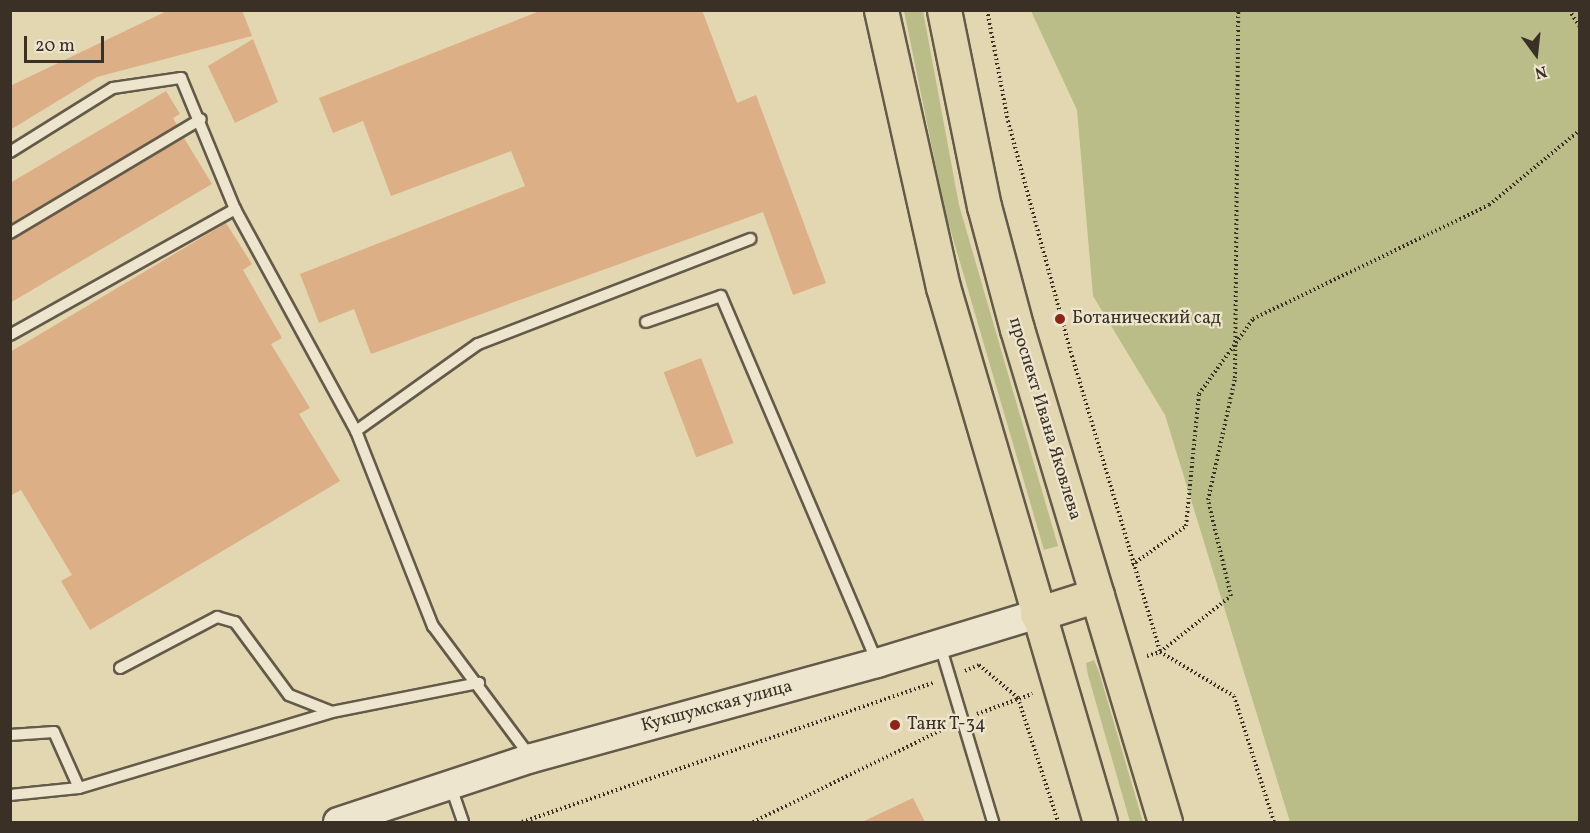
<!DOCTYPE html>
<meta charset="utf-8">
<style>
body{margin:0}
#map{position:relative;width:1590px;height:833px;overflow:hidden;background:#e3d7b2;font-family:Vollkorn,serif}
div>[style]{position:absolute}
.green>*{inset:0;background:#babd88}
.building>*{inset:0;background:#ddaf86;transform-origin:0 0}
.path>*{height:4px;margin-top:-2px;transform-origin:0;background:repeating-linear-gradient(90deg,#3a3026 0 1.5px,transparent 0 4.5px)}
.roads{filter:drop-shadow(2px 0 #645a49) drop-shadow(-2px 0 #645a49) drop-shadow(0 2px #645a49) drop-shadow(0 -2px #645a49)}
.lane>*{height:10px;margin:-5px;padding:0 5px;transform-origin:5px;border-radius:5px;background:#ede5cd}
.secondary>*{height:28px;margin:-14px;padding:0 14px;transform-origin:14px;border-radius:14px;background:#ede5cd}
.primary>*{height:33px;margin:-16.5px;padding:0 16.5px;transform-origin:16.5px;border-radius:16.5px;background:#e3d7b2}
.dots>*{width:16px;height:16px;translate:-50% -50%;box-sizing:border-box;border:3px solid #ede5cd;border-radius:50%}
span{translate:-50% -50%;white-space:nowrap;text-align:center;line-height:1.15;-webkit-text-stroke:4.5px #ede5cd;paint-order:stroke}
.poi-label{font-size:18px;color:#3a3026}
.left{translate:0 -50%;text-align:left}
.street-label{font-size:18px;color:#3a3026}
.frame{position:absolute;inset:0;border:12px solid #3a3026;pointer-events:none}
.north{position:absolute;left:1506px;top:24px;width:60px;height:60px;-webkit-text-stroke:4px #ede5cd;paint-order:stroke;rotate:165deg;font-size:16px;font-weight:700;line-height:24px;text-align:center;color:#3a3026}
.north::after{content:'';display:block;margin:auto;width:21px;height:27px;background:#3a3026;clip-path:polygon(50% 0,100% 100%,50% 72%,0 100%)}
.scale{position:absolute;left:24px;top:36px;width:80px;height:27px;box-sizing:border-box;border:3px solid #3a3026;border-top:0;padding-left:8px;font-size:18px;line-height:21px;white-space:nowrap;color:#3a3026;-webkit-text-stroke:4px #ede5cd;paint-order:stroke}
</style>
<div id="map">
<div class="green">
<i style="clip-path:polygon(904px 11px,923px 11px,959px 205px,1058px 546px,1044px 550px,945px 211px)"></i>
<i style="clip-path:polygon(1031px 11px,1579px 11px,1579px 822px,1290px 822px,1165px 415px,1093px 296px,1077px 110px)"></i>
<i style="clip-path:polygon(1094px 660px,1099px 672px,1143px 822px,1130px 822px,1088px 675px,1086px 663px)"></i>
</div>
<div class="building">
<i style="clip-path:polygon(169px 10px,242px 10px,252px 36px,97px 77px,10px 130px,10px 86px)"></i>
<i style="clip-path:polygon(542px 10px,702px 10px,737px 103px,756px 95px,826px 283px,793px 295px,763px 212px,371px 354px,354px 309px,319px 323px,300px 274px,525px 186px,511px 151px,391px 196px,363px 121px,333px 133px,319px 98px)"></i>
<i style="clip-path:polygon(253px 39px,278px 102px,235px 123px,208px 66px)"></i>
<i style="clip-path:polygon(166px 91px,180px 114px,173px 118px,177px 125px,10px 224px,10px 183px)"></i>
<i style="clip-path:polygon(184px 138px,212px 184px,10px 303px,10px 240px)"></i>
<i style="clip-path:polygon(226px 223px,252px 264px,243px 270px,282px 338px,271px 344px,310px 408px,299px 414px,340px 481px,90px 630px,61px 581px,72px 575px,21px 490px,10px 496px,10px 352px)"></i>
<i style="left:701px;top:358px;width:91px;height:40px;rotate:69deg"></i>
<i style="clip-path:polygon(913px 798px,925px 822px,862px 822px)"></i>
</div>
<div class="path">
<i style="left:987px;top:10px;width:113px;rotate:79.3deg"></i>
<i style="left:1008px;top:121px;width:244px;rotate:74.8deg"></i>
<i style="left:1072px;top:356px;width:309px;rotate:73.4deg"></i>
<i style="left:1160px;top:652px;width:86px;rotate:30.7deg"></i>
<i style="left:1234px;top:696px;width:132px;rotate:72.4deg"></i>
<i style="left:1569px;top:10px;width:20px;rotate:57deg"></i>
<i style="left:1132px;top:565px;width:67px;rotate:-35.8deg"></i>
<i style="left:1186px;top:526px;width:133px;rotate:-84.4deg"></i>
<i style="left:1199px;top:394px;width:92px;rotate:-54.2deg"></i>
<i style="left:1253px;top:319px;width:262px;rotate:-25.8deg"></i>
<i style="left:1489px;top:205px;width:118px;rotate:-39.5deg"></i>
<i style="left:1147px;top:656px;width:14px;rotate:-17deg"></i>
<i style="left:1160px;top:652px;width:90px;rotate:-38.3deg"></i>
<i style="left:1231px;top:596px;width:99px;rotate:-103.5deg"></i>
<i style="left:1208px;top:500px;width:125px;rotate:-77.5deg"></i>
<i style="left:1235px;top:378px;width:368px;rotate:-89.5deg"></i>
<i style="left:979px;top:665px;width:51px;rotate:40.2deg"></i>
<i style="left:1018px;top:698px;width:130px;rotate:72.1deg"></i>
<i style="left:965px;top:671px;width:15px;rotate:-23deg"></i>
<i style="left:977px;top:714px;width:59px;rotate:-20deg"></i>
<i style="left:522px;top:822px;width:434px;rotate:-18.7deg"></i>
<i style="left:753px;top:822px;width:215px;rotate:-26deg"></i>
</div>
<div class="roads">
<div class="lane">
<i style="left:10px;top:152px;width:121px;rotate:-31.9deg"></i>
<i style="left:113px;top:88px;width:69px;rotate:-8.4deg"></i>
<i style="left:181px;top:78px;width:142px;rotate:67.6deg"></i>
<i style="left:235px;top:209px;width:253px;rotate:61.4deg"></i>
<i style="left:356px;top:431px;width:210px;rotate:68.5deg"></i>
<i style="left:433px;top:626px;width:162px;rotate:53.3deg"></i>
<i style="left:10px;top:233px;width:222px;rotate:-30.8deg"></i>
<i style="left:646px;top:322px;width:79px;rotate:-19.1deg"></i>
<i style="left:721px;top:296px;width:398px;rotate:66.9deg"></i>
<i style="left:10px;top:335px;width:258px;rotate:-29.2deg"></i>
<i style="left:356px;top:431px;width:150px;rotate:-35.5deg"></i>
<i style="left:478px;top:344px;width:292px;rotate:-21.1deg"></i>
<i style="left:940px;top:645px;width:185px;rotate:73.3deg"></i>
<i style="left:120px;top:668px;width:110px;rotate:-27.7deg"></i>
<i style="left:217px;top:617px;width:19px;rotate:16deg"></i>
<i style="left:235px;top:622px;width:91px;rotate:53.5deg"></i>
<i style="left:289px;top:695px;width:46px;rotate:21.6deg"></i>
<i style="left:10px;top:735px;width:44px;rotate:-3.9deg"></i>
<i style="left:54px;top:732px;width:61px;rotate:65.9deg"></i>
<i style="left:451px;top:787px;width:37px;rotate:71deg"></i>
<i style="left:10px;top:795px;width:69px;rotate:-5.8deg"></i>
<i style="left:79px;top:788px;width:264px;rotate:-16.7deg"></i>
<i style="left:332px;top:712px;width:150px;rotate:-11.2deg"></i>
</div>
<div class="secondary">
<i style="left:338px;top:822px;width:204px;rotate:-18.3deg"></i>
<i style="left:532px;top:758px;width:358px;rotate:-15.4deg"></i>
<i style="left:877px;top:663px;width:167px;rotate:-17deg"></i>
</div>
<div class="primary">
<i style="left:881px;top:10px;width:284px;rotate:77.4deg"></i>
<i style="left:943px;top:287px;width:558px;rotate:73.65deg"></i>
<i style="left:944px;top:10px;width:200px;rotate:78.5deg"></i>
<i style="left:984px;top:206px;width:127px;rotate:75deg"></i>
<i style="left:1017px;top:329px;width:515px;rotate:73.29deg"></i>
<i style="left:1037px;top:614px;width:63px;rotate:-17.6deg"></i>
</div>
</div>
<div class="dots">
<i style="left:1060px;top:319px;background:#8f2418"></i>
<i style="left:895px;top:725px;background:#8f2418"></i>
</div>
<div class="poi-label">
<span class="left" style="left:1072px;top:319px">Ботанический сад</span>
<span class="left" style="left:907px;top:725px">Танк Т-34</span>
</div>
<div class="street-label">
<span style="left:1044px;top:419px;rotate:73deg">проспект Ивана Яковлева</span>
<span style="left:717px;top:707px;rotate:-15deg">Кукшумская улица</span>
</div>
<div class="frame"></div>
<div class="north">N</div>
<div class="scale">20 m</div>
</div>
